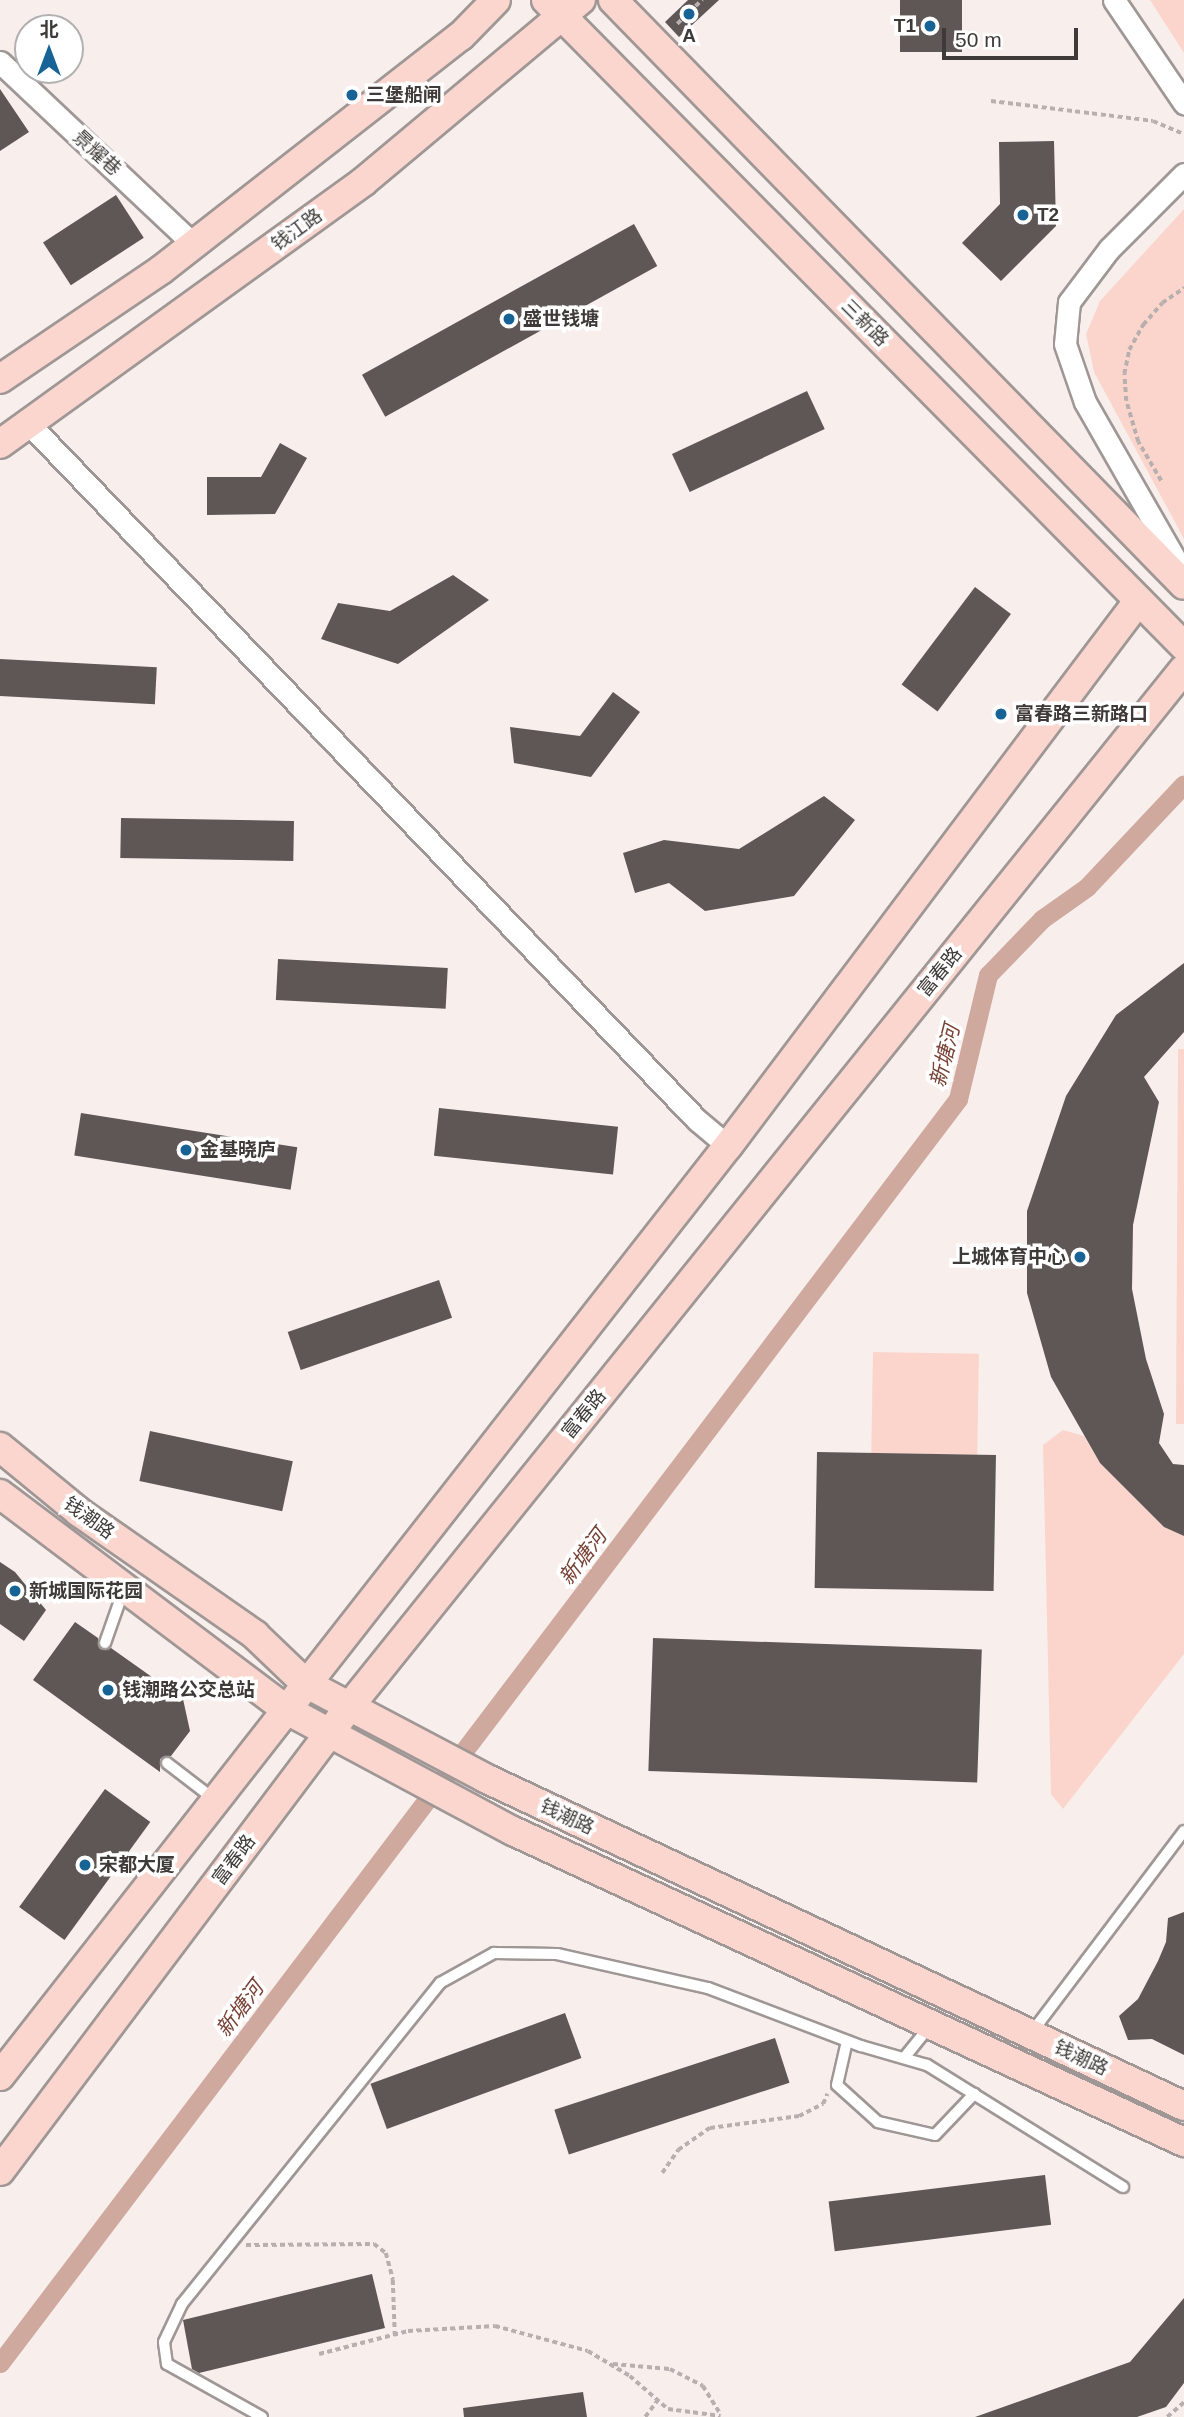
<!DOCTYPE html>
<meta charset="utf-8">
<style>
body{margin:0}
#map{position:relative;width:1184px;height:2417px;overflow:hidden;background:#f8efed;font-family:Arial,"Noto Sans SC",sans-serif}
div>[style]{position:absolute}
.green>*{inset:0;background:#fbd5cb;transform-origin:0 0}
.canal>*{height:19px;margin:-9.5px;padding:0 9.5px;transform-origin:9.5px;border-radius:9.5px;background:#cfa89e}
.building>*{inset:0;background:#5e5756;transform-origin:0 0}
.path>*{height:3.5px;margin-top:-1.75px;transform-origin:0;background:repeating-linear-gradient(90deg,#b7b0ae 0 5px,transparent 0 8.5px)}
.roads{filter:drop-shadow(2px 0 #9f9795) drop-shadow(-2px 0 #9f9795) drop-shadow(0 2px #9f9795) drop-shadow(0 -2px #9f9795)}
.lane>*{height:10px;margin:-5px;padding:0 5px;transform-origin:5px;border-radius:5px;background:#fff}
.street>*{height:21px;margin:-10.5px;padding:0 10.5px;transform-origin:10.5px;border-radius:10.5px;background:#fff}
.secondary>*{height:28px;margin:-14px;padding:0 14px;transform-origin:14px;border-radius:14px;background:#fbd6ce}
.dots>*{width:19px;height:19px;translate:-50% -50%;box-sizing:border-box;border:4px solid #fff;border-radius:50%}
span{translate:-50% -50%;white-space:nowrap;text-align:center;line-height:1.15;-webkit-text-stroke:7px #fff;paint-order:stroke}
.poi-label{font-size:19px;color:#3e3a39;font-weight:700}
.right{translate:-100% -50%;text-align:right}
.left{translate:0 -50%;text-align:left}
.street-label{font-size:19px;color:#3e3a39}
.water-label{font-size:21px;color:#774134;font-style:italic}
.north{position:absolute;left:14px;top:14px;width:70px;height:70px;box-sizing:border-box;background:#fff;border:2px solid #b2b0b0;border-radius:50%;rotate:0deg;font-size:19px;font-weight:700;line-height:28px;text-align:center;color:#3e3a39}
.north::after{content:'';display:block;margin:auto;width:24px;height:32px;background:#186396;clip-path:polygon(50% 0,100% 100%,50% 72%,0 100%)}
.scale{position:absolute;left:942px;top:28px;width:136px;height:32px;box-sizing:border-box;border:4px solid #3e3a39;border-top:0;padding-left:9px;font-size:21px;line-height:24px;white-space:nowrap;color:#3e3a39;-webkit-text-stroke:5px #fff;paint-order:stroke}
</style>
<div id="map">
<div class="green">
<i style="clip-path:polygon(1150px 0,1184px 0,1184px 53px)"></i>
<i style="clip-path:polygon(1184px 209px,1184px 539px,1094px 372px,1086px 334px,1100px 301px)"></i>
<i style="clip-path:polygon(1178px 1049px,1184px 1049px,1184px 1424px,1176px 1424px)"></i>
<i style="left:873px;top:1352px;width:106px;height:101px;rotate:1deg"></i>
<i style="clip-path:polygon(1063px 1430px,1084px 1436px,1100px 1463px,1164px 1527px,1184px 1536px,1184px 1654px,1063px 1809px,1051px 1794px,1043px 1445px)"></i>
</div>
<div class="canal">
<i style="left:0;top:2363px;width:1586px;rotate:-52.84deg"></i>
<i style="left:958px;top:1099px;width:128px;rotate:-76.4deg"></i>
<i style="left:988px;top:975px;width:78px;rotate:-46deg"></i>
<i style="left:1042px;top:919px;width:55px;rotate:-35.4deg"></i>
<i style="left:1087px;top:887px;width:141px;rotate:-46.7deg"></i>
</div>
<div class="building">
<i style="clip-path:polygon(688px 0,719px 0,679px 37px,665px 22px)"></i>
<i style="left:900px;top:0;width:62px;height:52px"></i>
<i style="clip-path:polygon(0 89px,29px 132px,0 151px)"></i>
<i style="clip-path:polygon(1054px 141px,1056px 226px,1001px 281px,962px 243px,1000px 204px,999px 142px)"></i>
<i style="left:116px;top:195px;width:51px;height:87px;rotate:57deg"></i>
<i style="left:634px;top:224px;width:48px;height:311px;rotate:61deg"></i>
<i style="left:807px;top:391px;width:42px;height:149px;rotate:65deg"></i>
<i style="clip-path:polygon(280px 443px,307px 458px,275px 514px,207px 515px,207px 477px,261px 477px)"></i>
<i style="clip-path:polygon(453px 575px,489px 600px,398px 664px,321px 639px,338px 603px,390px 611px)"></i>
<i style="left:975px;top:587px;width:45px;height:122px;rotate:37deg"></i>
<i style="left:0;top:659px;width:157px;height:37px;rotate:3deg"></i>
<i style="clip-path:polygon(613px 692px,640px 712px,591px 777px,514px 763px,510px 727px,580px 736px)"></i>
<i style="clip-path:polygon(824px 796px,855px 820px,794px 896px,705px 911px,669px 883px,635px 893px,623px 853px,664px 840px,739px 849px)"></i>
<i style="left:121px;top:818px;width:173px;height:40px;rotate:1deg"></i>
<i style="left:278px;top:959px;width:170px;height:41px;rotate:3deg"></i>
<i style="clip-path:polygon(1184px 963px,1184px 1032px,1144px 1077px,1159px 1102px,1133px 1225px,1132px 1289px,1146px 1359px,1164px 1414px,1159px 1443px,1173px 1464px,1184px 1465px,1184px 1536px,1164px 1527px,1100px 1463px,1051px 1377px,1027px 1293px,1027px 1211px,1066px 1096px,1116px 1015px)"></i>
<i style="left:439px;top:1108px;width:180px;height:48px;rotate:6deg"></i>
<i style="left:81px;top:1113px;width:219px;height:43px;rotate:9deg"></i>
<i style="left:439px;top:1280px;width:40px;height:160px;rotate:71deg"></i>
<i style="left:150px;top:1431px;width:146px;height:51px;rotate:12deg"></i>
<i style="left:817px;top:1452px;width:179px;height:136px;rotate:1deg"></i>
<i style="clip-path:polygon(0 1562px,15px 1572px,46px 1610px,24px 1641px,0 1624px)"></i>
<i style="clip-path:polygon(75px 1622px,98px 1638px,100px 1649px,111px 1648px,183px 1699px,190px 1731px,171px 1756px,160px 1759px,160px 1772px,33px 1680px)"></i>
<i style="left:653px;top:1638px;width:329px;height:133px;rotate:2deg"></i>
<i style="left:105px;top:1789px;width:56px;height:146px;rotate:36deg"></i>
<i style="clip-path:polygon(1184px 1912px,1184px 2055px,1152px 2039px,1128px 2040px,1119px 2016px,1138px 1999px,1158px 1961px,1166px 1942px,1168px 1918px)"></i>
<i style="left:565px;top:2013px;width:48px;height:207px;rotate:70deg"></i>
<i style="left:775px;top:2038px;width:47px;height:232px;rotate:72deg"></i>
<i style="left:1045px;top:2175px;width:50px;height:218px;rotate:83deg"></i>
<i style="clip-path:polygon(372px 2274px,385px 2328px,199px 2373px,192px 2369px,183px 2320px)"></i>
<i style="clip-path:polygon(1184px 2298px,1184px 2383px,1166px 2407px,1137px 2417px,975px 2417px,1130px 2362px)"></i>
<i style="clip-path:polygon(583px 2392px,587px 2417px,464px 2417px,463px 2408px)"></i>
</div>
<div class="path">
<i style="left:677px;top:24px;width:35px;rotate:-44deg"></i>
<i style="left:991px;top:101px;width:163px;rotate:7deg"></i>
<i style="left:1153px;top:121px;width:34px;rotate:23deg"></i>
<i style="left:1161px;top:481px;width:45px;rotate:-120.5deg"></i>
<i style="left:1138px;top:442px;width:43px;rotate:-106.3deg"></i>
<i style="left:1126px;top:401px;width:27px;rotate:-94deg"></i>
<i style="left:1124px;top:374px;width:25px;rotate:-78deg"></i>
<i style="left:1129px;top:350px;width:29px;rotate:-61deg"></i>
<i style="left:1143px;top:325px;width:29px;rotate:-49deg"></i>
<i style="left:1162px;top:303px;width:27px;rotate:-34deg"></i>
<i style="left:662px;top:2173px;width:28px;rotate:-55deg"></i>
<i style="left:678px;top:2150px;width:39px;rotate:-35deg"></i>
<i style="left:710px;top:2128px;width:90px;rotate:-7.7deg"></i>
<i style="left:799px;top:2116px;width:27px;rotate:-27deg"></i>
<i style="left:823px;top:2104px;width:11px;rotate:-68deg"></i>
<i style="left:246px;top:2245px;width:128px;rotate:-0.4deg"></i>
<i style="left:374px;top:2244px;width:15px;rotate:37deg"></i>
<i style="left:386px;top:2253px;width:28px;rotate:75deg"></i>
<i style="left:393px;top:2280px;width:55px;rotate:87.9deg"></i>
<i style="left:319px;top:2354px;width:92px;rotate:-14.5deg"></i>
<i style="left:408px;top:2331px;width:87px;rotate:-3.3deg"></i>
<i style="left:495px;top:2326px;width:96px;rotate:15deg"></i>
<i style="left:588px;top:2351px;width:49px;rotate:30.8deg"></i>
<i style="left:630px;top:2376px;width:50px;rotate:41deg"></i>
<i style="left:668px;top:2409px;width:53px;rotate:7.5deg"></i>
<i style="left:613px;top:2364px;width:57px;rotate:5deg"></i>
<i style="left:670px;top:2369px;width:37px;rotate:27deg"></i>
<i style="left:703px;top:2386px;width:34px;rotate:58deg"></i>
<i style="left:645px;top:2417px;width:21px;rotate:-53deg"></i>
<i style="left:1167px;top:2417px;width:23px;rotate:-41deg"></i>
</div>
<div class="roads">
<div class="lane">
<i style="left:105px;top:1643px;width:57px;rotate:-70.6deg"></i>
<i style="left:167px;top:1763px;width:59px;rotate:37.5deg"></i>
<i style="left:1032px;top:2032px;width:252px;rotate:-52.9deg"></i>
<i style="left:847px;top:2041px;width:45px;rotate:102.8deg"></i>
<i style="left:837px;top:2085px;width:55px;rotate:42.1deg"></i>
<i style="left:878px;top:2122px;width:58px;rotate:12.8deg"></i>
<i style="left:935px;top:2135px;width:57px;rotate:-46.4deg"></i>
<i style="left:904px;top:2058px;width:40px;rotate:-51deg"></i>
<i style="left:262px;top:2417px;width:109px;rotate:-150.8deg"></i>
<i style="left:167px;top:2364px;width:22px;rotate:-98deg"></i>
<i style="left:164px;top:2342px;width:42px;rotate:-64.7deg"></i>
<i style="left:182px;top:2304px;width:412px;rotate:-51.2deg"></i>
<i style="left:440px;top:1983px;width:62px;rotate:-29.1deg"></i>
<i style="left:494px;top:1953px;width:63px;rotate:0.9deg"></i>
<i style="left:557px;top:1954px;width:155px;rotate:12.7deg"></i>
<i style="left:708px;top:1988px;width:164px;rotate:20.8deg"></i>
<i style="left:861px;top:2046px;width:69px;rotate:16.1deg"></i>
<i style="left:927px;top:2065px;width:231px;rotate:31.9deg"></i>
</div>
<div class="street">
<i style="left:1114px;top:0;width:125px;rotate:55.8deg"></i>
<i style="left:0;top:62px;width:267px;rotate:43.3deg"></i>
<i style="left:1184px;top:174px;width:106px;rotate:135deg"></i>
<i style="left:1109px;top:249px;width:66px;rotate:127deg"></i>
<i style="left:1069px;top:302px;width:42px;rotate:95.4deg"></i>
<i style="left:1065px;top:344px;width:61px;rotate:71deg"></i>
<i style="left:1085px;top:402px;width:199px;rotate:60.2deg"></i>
<i style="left:30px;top:425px;width:963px;rotate:46.18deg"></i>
<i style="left:697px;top:1120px;width:40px;rotate:40deg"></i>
</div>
<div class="secondary">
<i style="left:546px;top:0;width:908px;rotate:45.36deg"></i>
<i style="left:613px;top:0;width:817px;rotate:45.69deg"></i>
<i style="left:0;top:379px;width:194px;rotate:-34.1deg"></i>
<i style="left:161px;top:270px;width:380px;rotate:-38deg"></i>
<i style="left:461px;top:36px;width:50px;rotate:-45.8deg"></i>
<i style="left:0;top:444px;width:448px;rotate:-35.8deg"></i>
<i style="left:363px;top:182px;width:284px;rotate:-39.9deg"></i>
<i style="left:0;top:1447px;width:102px;rotate:39.4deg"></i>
<i style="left:79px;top:1512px;width:215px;rotate:34.9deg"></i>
<i style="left:255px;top:1635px;width:69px;rotate:43.8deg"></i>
<i style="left:305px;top:1683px;width:204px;rotate:27.8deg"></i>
<i style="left:485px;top:1778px;width:772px;rotate:25.14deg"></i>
<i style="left:0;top:1494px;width:357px;rotate:37deg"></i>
<i style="left:285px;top:1709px;width:259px;rotate:28.2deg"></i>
<i style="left:513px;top:1831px;width:740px;rotate:24.87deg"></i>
<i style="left:0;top:2076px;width:1181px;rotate:-51.95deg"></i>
<i style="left:728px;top:1146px;width:683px;rotate:-53.03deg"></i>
<i style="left:0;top:2171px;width:581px;rotate:-53.05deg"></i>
<i style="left:349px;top:1707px;width:1332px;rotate:-51.19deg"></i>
</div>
</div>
<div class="dots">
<i style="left:689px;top:14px;background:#186396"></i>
<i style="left:930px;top:26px;background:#186396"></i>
<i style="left:352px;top:95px;background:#186396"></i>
<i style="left:1023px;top:215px;background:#186396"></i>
<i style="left:509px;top:319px;background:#186396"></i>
<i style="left:1001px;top:714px;background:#186396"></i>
<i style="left:186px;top:1150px;background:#186396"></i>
<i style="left:1080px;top:1257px;background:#186396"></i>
<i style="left:15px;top:1591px;background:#186396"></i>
<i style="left:108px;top:1690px;background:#186396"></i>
<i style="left:85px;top:1865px;background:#186396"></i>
</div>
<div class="poi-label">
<span class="right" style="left:916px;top:26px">T1</span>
<span style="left:689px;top:36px">A</span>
<span class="left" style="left:366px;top:95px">三堡船闸</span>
<span class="left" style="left:1037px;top:215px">T2</span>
<span class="left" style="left:523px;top:319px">盛世钱塘</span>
<span class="left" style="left:1015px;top:714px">富春路三新路口</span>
<span class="left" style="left:200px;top:1150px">金基晓庐</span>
<span class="right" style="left:1066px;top:1257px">上城体育中心</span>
<span class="left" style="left:29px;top:1591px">新城国际花园</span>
<span class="left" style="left:122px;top:1690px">钱潮路公交总站</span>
<span class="left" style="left:99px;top:1865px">宋都大厦</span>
</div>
<div class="street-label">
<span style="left:97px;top:153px;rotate:43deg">景耀巷</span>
<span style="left:297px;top:230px;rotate:-36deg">钱江路</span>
<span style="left:865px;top:323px;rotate:45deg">三新路</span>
<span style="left:940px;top:972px;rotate:-51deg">富春路</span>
<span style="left:584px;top:1414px;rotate:-51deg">富春路</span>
<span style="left:89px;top:1518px;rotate:36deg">钱潮路</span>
<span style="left:567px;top:1817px;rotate:25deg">钱潮路</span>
<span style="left:234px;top:1860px;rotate:-53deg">富春路</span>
<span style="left:1081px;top:2058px;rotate:25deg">钱潮路</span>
</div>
<div class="water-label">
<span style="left:945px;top:1056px;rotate:-76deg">新塘河</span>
<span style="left:583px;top:1557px;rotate:-53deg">新塘河</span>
<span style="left:240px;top:2009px;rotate:-53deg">新塘河</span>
</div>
<div class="north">北</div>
<div class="scale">50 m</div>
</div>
